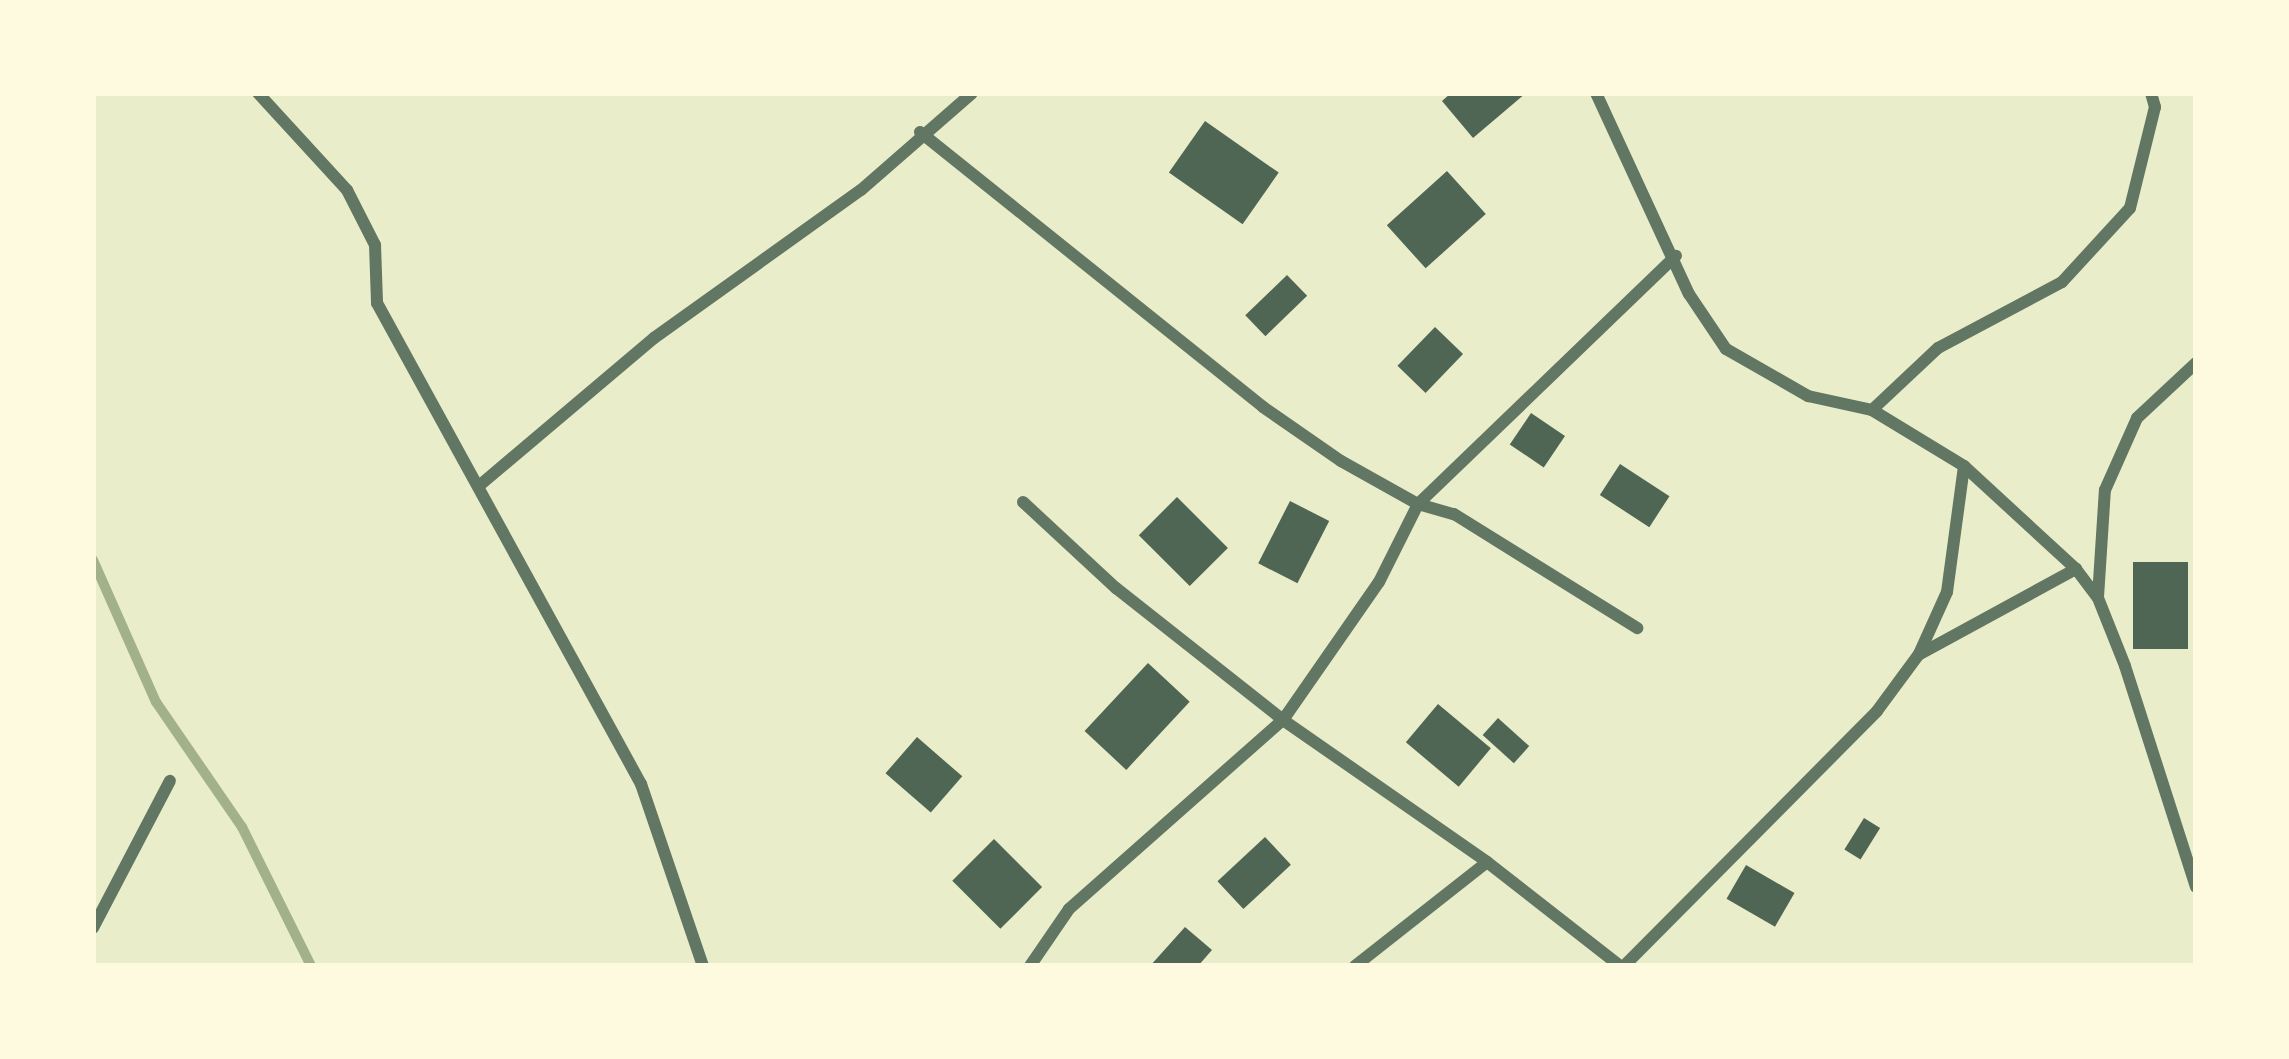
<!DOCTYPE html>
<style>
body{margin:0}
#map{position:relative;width:2289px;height:1059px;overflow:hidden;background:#e9edc9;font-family:Montserrat,sans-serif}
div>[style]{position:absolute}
.stream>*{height:10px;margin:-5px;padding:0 5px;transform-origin:5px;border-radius:5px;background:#a3b18a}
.building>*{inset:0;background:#4f6655;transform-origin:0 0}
.minor>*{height:12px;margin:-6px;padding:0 6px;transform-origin:6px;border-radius:6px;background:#617663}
span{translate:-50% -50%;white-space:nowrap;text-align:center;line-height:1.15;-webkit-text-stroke:10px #fefae0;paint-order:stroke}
.frame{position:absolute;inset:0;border:96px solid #fefae0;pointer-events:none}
</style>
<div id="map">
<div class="stream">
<i style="left:93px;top:560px;width:155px;rotate:66.1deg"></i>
<i style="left:156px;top:702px;width:152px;rotate:55.5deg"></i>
<i style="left:242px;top:827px;width:155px;rotate:63.6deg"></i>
</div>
<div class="building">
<i style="clip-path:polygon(1451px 93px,1526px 93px,1473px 138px,1442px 101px)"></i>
<i style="left:1205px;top:121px;width:90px;height:63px;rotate:35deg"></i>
<i style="left:1447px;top:171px;width:58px;height:81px;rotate:48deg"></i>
<i style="left:1287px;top:275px;width:29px;height:58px;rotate:46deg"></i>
<i style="left:1435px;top:327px;width:39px;height:54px;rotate:44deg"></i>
<i style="left:1531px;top:413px;width:41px;height:38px;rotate:34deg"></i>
<i style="left:1620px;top:464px;width:59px;height:37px;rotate:33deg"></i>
<i style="left:1177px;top:497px;width:72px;height:54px;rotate:45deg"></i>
<i style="left:1290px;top:501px;width:44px;height:70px;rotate:27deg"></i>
<i style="left:2133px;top:562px;width:55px;height:87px"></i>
<i style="left:1148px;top:663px;width:57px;height:93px;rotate:43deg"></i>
<i style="left:1438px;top:704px;width:69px;height:50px;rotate:40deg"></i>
<i style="left:1498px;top:718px;width:42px;height:23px;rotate:42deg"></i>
<i style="left:917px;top:737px;width:60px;height:48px;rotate:41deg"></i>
<i style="left:1864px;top:818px;width:19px;height:37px;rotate:32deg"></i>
<i style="left:1265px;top:837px;width:38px;height:65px;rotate:47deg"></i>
<i style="left:994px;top:839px;width:68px;height:59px;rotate:45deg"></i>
<i style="left:1746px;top:865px;width:56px;height:39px;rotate:30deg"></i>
<i style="clip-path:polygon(1185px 927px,1212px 950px,1198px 966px,1150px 966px)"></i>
</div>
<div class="minor">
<i style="left:258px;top:93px;width:132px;rotate:47.5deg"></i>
<i style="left:347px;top:190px;width:62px;rotate:63deg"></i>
<i style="left:375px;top:245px;width:58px;rotate:88deg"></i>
<i style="left:377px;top:303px;width:549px;rotate:61.24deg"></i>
<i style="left:641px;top:784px;width:192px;rotate:71.2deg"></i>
<i style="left:1596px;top:93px;width:221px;rotate:65.2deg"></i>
<i style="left:1689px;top:294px;width:66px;rotate:56.1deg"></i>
<i style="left:1726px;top:349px;width:95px;rotate:29.8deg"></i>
<i style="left:1808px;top:396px;width:66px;rotate:12.3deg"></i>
<i style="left:1872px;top:410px;width:108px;rotate:31.3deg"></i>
<i style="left:1964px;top:466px;width:152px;rotate:42.6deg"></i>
<i style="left:2076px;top:569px;width:36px;rotate:53deg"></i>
<i style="left:2098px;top:598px;width:73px;rotate:68.3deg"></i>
<i style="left:2125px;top:666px;width:232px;rotate:72.2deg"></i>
<i style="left:920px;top:132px;width:440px;rotate:38.7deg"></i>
<i style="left:1263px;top:407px;width:95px;rotate:34.7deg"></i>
<i style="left:1341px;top:461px;width:88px;rotate:29.2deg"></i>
<i style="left:1418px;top:504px;width:37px;rotate:16deg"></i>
<i style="left:1454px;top:514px;width:216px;rotate:31.9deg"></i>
<i style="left:1872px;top:410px;width:91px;rotate:-43.2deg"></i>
<i style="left:1938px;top:348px;width:140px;rotate:-28deg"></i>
<i style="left:2062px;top:282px;width:100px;rotate:-47.4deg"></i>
<i style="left:2130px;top:208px;width:104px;rotate:-76.1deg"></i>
<i style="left:2155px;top:107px;width:15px;rotate:-106deg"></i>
<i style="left:480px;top:485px;width:228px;rotate:-40.2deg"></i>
<i style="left:654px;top:338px;width:254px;rotate:-35.6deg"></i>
<i style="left:861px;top:190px;width:147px;rotate:-41.1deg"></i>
<i style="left:1023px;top:502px;width:127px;rotate:42.8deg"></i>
<i style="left:1116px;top:588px;width:213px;rotate:38.3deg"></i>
<i style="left:1283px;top:720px;width:249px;rotate:34.8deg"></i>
<i style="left:1487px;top:862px;width:169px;rotate:38deg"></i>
<i style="left:2098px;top:597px;width:107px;rotate:-86.3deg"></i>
<i style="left:2105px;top:490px;width:79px;rotate:-66deg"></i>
<i style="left:2137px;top:418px;width:81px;rotate:-43deg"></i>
<i style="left:1920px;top:654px;width:178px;rotate:-28.6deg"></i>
<i style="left:93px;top:928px;width:166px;rotate:-62.4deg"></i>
<i style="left:1030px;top:966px;width:69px;rotate:-55.6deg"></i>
<i style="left:1069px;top:909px;width:286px;rotate:-41.5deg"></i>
<i style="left:1283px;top:720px;width:168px;rotate:-55.2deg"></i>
<i style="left:1379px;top:582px;width:87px;rotate:-63.4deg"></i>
<i style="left:1418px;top:504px;width:358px;rotate:-43.9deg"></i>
<i style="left:1355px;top:966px;width:168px;rotate:-38.2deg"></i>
<i style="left:1624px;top:966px;width:359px;rotate:-45.2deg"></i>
<i style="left:1877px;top:711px;width:71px;rotate:-53.6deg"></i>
<i style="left:1919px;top:654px;width:68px;rotate:-65.7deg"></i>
<i style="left:1947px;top:592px;width:127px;rotate:-82.3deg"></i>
</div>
<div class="frame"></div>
</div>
